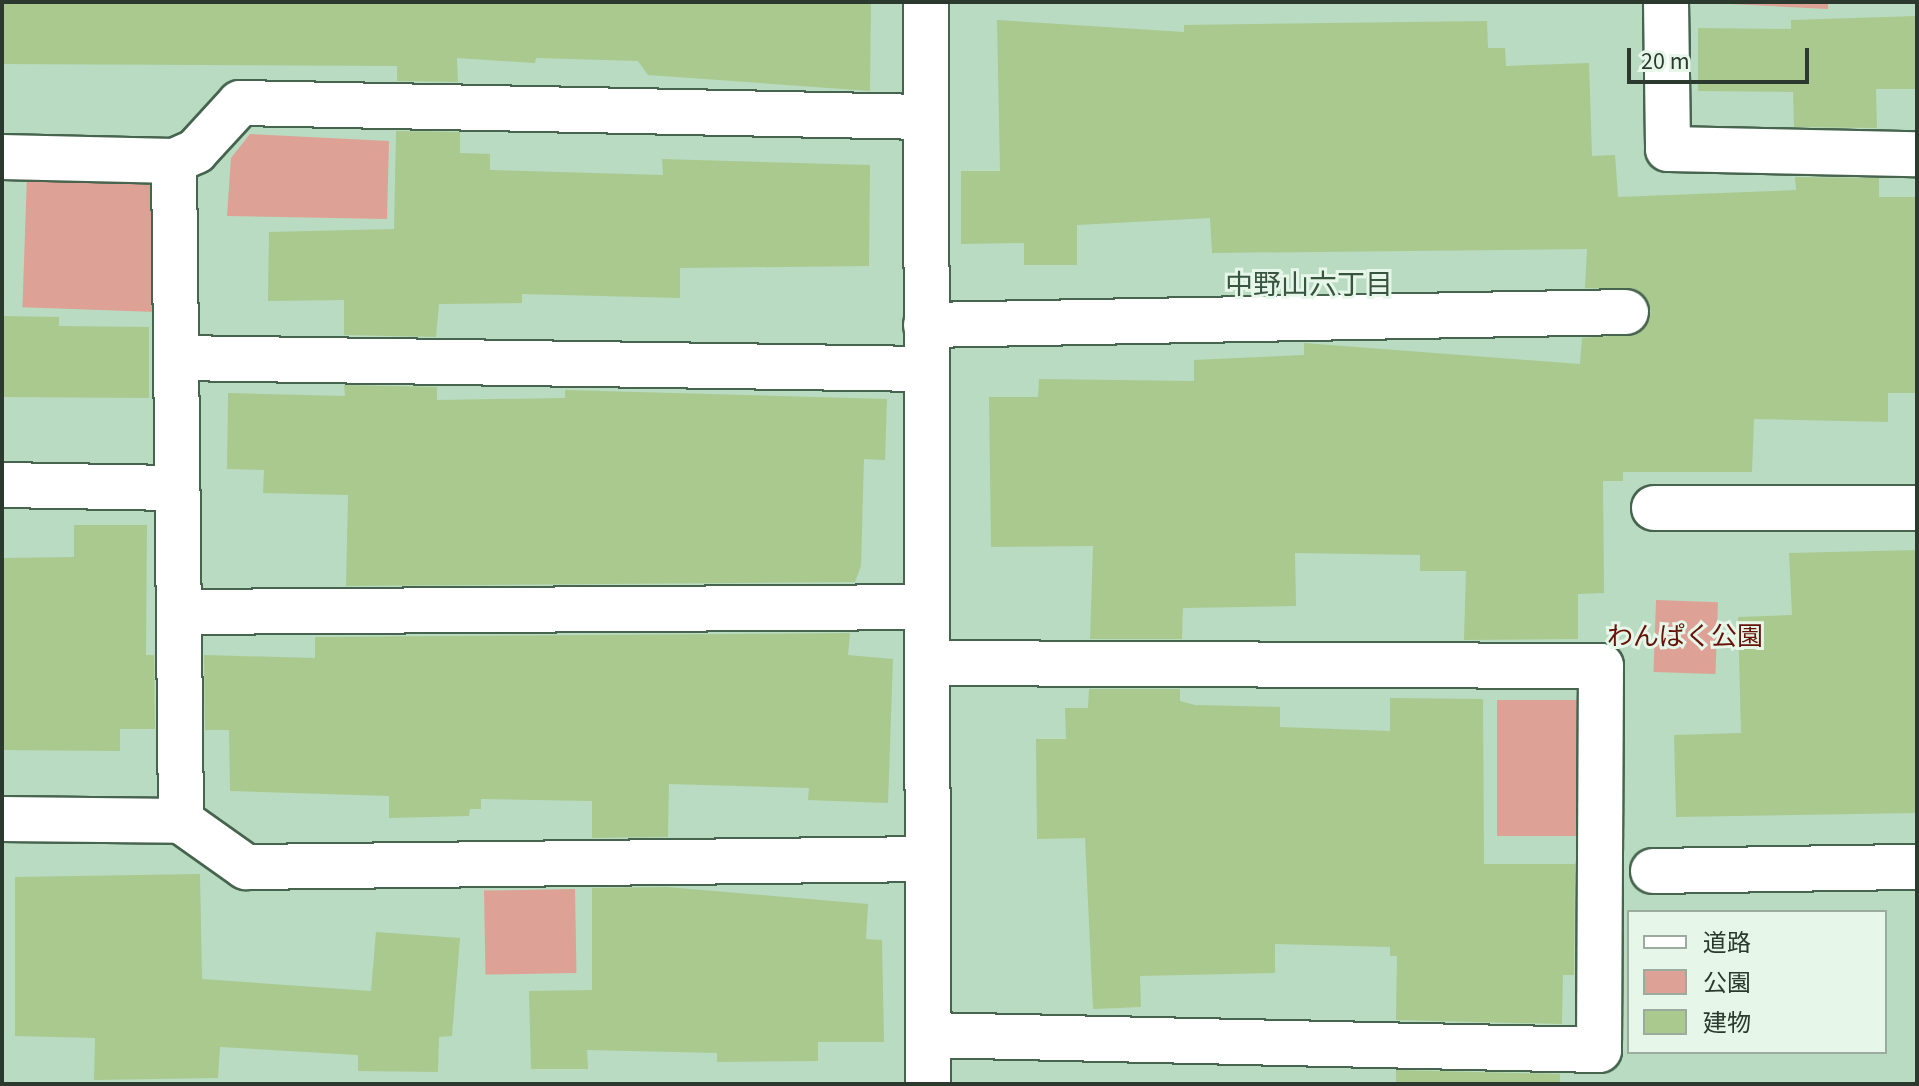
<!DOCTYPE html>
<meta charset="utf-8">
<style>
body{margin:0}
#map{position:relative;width:1919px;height:1086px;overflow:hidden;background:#b9dbc1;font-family:"Source Sans 3","Noto Sans JP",sans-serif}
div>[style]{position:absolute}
.green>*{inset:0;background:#dda295;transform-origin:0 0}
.building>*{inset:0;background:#a9c98f}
.roads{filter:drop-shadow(2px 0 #46644e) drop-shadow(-2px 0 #46644e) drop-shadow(0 2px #46644e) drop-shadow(0 -2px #46644e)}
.minor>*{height:44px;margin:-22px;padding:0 22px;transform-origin:22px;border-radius:22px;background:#fff}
span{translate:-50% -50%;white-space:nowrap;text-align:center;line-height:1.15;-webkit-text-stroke:6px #e6f7e9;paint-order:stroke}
.park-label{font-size:26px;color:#651307}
.neighbourhood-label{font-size:28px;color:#38553f}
.frame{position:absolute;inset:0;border:4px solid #2b392e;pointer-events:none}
.legend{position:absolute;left:1627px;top:910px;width:260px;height:144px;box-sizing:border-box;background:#e6f7e9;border:2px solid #9bab9e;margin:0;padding:10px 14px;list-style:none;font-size:24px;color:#2b392e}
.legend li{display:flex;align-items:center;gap:16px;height:40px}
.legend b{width:40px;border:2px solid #9bab9e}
.scale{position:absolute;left:1627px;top:48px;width:182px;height:36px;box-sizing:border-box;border:4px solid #2b392e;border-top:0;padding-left:10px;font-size:24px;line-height:28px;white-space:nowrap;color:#2b392e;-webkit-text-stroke:6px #e6f7e9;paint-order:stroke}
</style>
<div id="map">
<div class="green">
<i style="clip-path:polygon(1691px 2px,1828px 2px,1828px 9px)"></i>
<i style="clip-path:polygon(250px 134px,389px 141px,387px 219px,227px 216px,231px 158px)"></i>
<i style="left:161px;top:178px;width:134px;height:134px;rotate:92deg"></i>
<i style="left:1656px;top:600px;width:62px;height:72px;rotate:2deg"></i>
<i style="left:1497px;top:700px;width:90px;height:136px"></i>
<i style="left:575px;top:889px;width:84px;height:91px;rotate:89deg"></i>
</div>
<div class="building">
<i style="clip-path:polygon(2px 2px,871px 2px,870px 91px,648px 75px,638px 61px,536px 58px,535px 63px,457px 58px,458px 82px,397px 81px,397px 66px,2px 64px)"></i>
<i style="clip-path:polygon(1917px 16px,1917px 89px,1876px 89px,1877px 128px,1794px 127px,1793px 92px,1698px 91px,1698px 28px,1791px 29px,1791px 20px)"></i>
<i style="clip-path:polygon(997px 20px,1184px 32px,1184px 25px,1487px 21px,1488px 48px,1505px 48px,1506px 66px,1589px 63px,1592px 156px,1615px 155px,1618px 197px,1796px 190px,1795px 177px,1879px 178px,1879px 197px,1917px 197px,1917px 393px,1888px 393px,1888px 422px,1754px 419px,1752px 472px,1623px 472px,1623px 481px,1603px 481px,1604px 593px,1578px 594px,1578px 639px,1464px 640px,1466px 571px,1420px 571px,1420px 555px,1295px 553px,1296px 606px,1183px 608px,1182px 639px,1090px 639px,1093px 546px,991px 547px,989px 397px,1038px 397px,1039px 379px,1194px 381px,1194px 360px,1304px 355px,1304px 343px,1580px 364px,1582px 338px,1638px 334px,1651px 311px,1637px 290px,1585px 288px,1587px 249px,1212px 253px,1210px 218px,1077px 225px,1077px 265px,1024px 265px,1024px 243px,961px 244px,961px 171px,1000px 171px)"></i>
<i style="clip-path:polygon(396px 131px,460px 132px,460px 153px,490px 154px,490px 170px,663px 175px,662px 159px,870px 165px,869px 266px,680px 268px,680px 298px,522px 294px,522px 303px,439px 304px,436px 337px,344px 335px,344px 300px,268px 301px,269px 232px,394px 229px)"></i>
<i style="clip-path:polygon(2px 316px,59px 317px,59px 326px,149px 327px,149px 398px,2px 397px)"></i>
<i style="clip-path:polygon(344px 385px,437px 387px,437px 400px,565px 398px,565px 390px,887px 399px,885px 460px,864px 459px,861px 566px,855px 582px,346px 586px,348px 495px,263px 493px,264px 470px,227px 469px,228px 393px,345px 396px)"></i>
<i style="clip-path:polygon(74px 525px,147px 525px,146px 655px,154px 655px,155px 729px,120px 729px,120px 751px,2px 750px,2px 558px,74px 557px)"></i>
<i style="clip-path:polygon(1917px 550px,1917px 813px,1676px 817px,1674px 735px,1741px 733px,1738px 617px,1792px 615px,1789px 553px)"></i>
<i style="clip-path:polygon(850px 633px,848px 655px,893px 659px,888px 803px,808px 800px,809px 788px,669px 784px,668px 837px,592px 838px,592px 801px,481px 799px,481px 809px,470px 809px,469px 816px,389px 818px,389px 796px,230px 791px,229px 730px,205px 730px,204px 655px,315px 658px,315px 637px)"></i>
<i style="clip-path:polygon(1089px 689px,1180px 689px,1180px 701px,1195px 705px,1280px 707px,1280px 727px,1390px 731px,1390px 698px,1483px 699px,1484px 864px,1575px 864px,1574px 975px,1563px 975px,1562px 1024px,1396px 1020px,1397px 956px,1390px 956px,1390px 947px,1275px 944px,1275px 973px,1140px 976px,1141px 1007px,1093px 1009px,1085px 838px,1037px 839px,1036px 739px,1066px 739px,1065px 708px,1088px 708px)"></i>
<i style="clip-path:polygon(200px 874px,202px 979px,371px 991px,376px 932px,460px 938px,452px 1036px,439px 1037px,438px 1072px,358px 1071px,358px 1055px,220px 1047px,218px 1078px,94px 1080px,95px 1038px,15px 1036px,15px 877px)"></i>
<i style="clip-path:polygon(667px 887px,868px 904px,866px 939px,882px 940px,884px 1042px,818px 1042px,818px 1061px,717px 1062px,717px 1053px,587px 1050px,588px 1069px,531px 1069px,529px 991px,592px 990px,592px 888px)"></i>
<i style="clip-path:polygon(1396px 1070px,1560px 1074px,1560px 1084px,1396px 1084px)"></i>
</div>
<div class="roads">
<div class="minor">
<i style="left:926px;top:2px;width:1082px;rotate:89.89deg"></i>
<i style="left:1666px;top:2px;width:147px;rotate:89.2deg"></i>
<i style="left:1668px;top:149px;width:249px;rotate:1.2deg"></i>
<i style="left:2px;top:157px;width:172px;rotate:1.3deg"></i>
<i style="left:174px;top:161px;width:24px;rotate:-24deg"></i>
<i style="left:196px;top:151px;width:65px;rotate:-47.5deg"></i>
<i style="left:240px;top:103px;width:685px;rotate:1.17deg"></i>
<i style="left:174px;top:161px;width:660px;rotate:89.39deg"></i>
<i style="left:926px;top:325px;width:700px;rotate:-1.06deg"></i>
<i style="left:176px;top:358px;width:750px;rotate:0.84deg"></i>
<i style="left:2px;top:485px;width:174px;rotate:1deg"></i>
<i style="left:1654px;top:508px;width:263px"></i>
<i style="left:179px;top:612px;width:748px;rotate:-0.38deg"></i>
<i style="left:927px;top:663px;width:674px;rotate:0.26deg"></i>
<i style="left:1601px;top:666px;width:384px;rotate:90.3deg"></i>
<i style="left:1599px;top:1050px;width:671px;rotate:-178.72deg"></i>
<i style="left:2px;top:819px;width:179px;rotate:0.6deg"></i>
<i style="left:181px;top:821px;width:80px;rotate:35.3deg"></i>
<i style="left:246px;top:867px;width:682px;rotate:-0.67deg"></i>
<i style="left:1653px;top:871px;width:264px;rotate:-0.9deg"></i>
</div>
</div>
<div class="park-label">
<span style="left:1685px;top:637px">わんぱく公園</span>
</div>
<div class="neighbourhood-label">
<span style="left:1309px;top:285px">中野山六丁目</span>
</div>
<div class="frame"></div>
<ul class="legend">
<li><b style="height:10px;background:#fff"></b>道路</li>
<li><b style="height:22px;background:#dda295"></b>公園</li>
<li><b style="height:22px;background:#a9c98f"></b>建物</li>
</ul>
<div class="scale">20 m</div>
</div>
